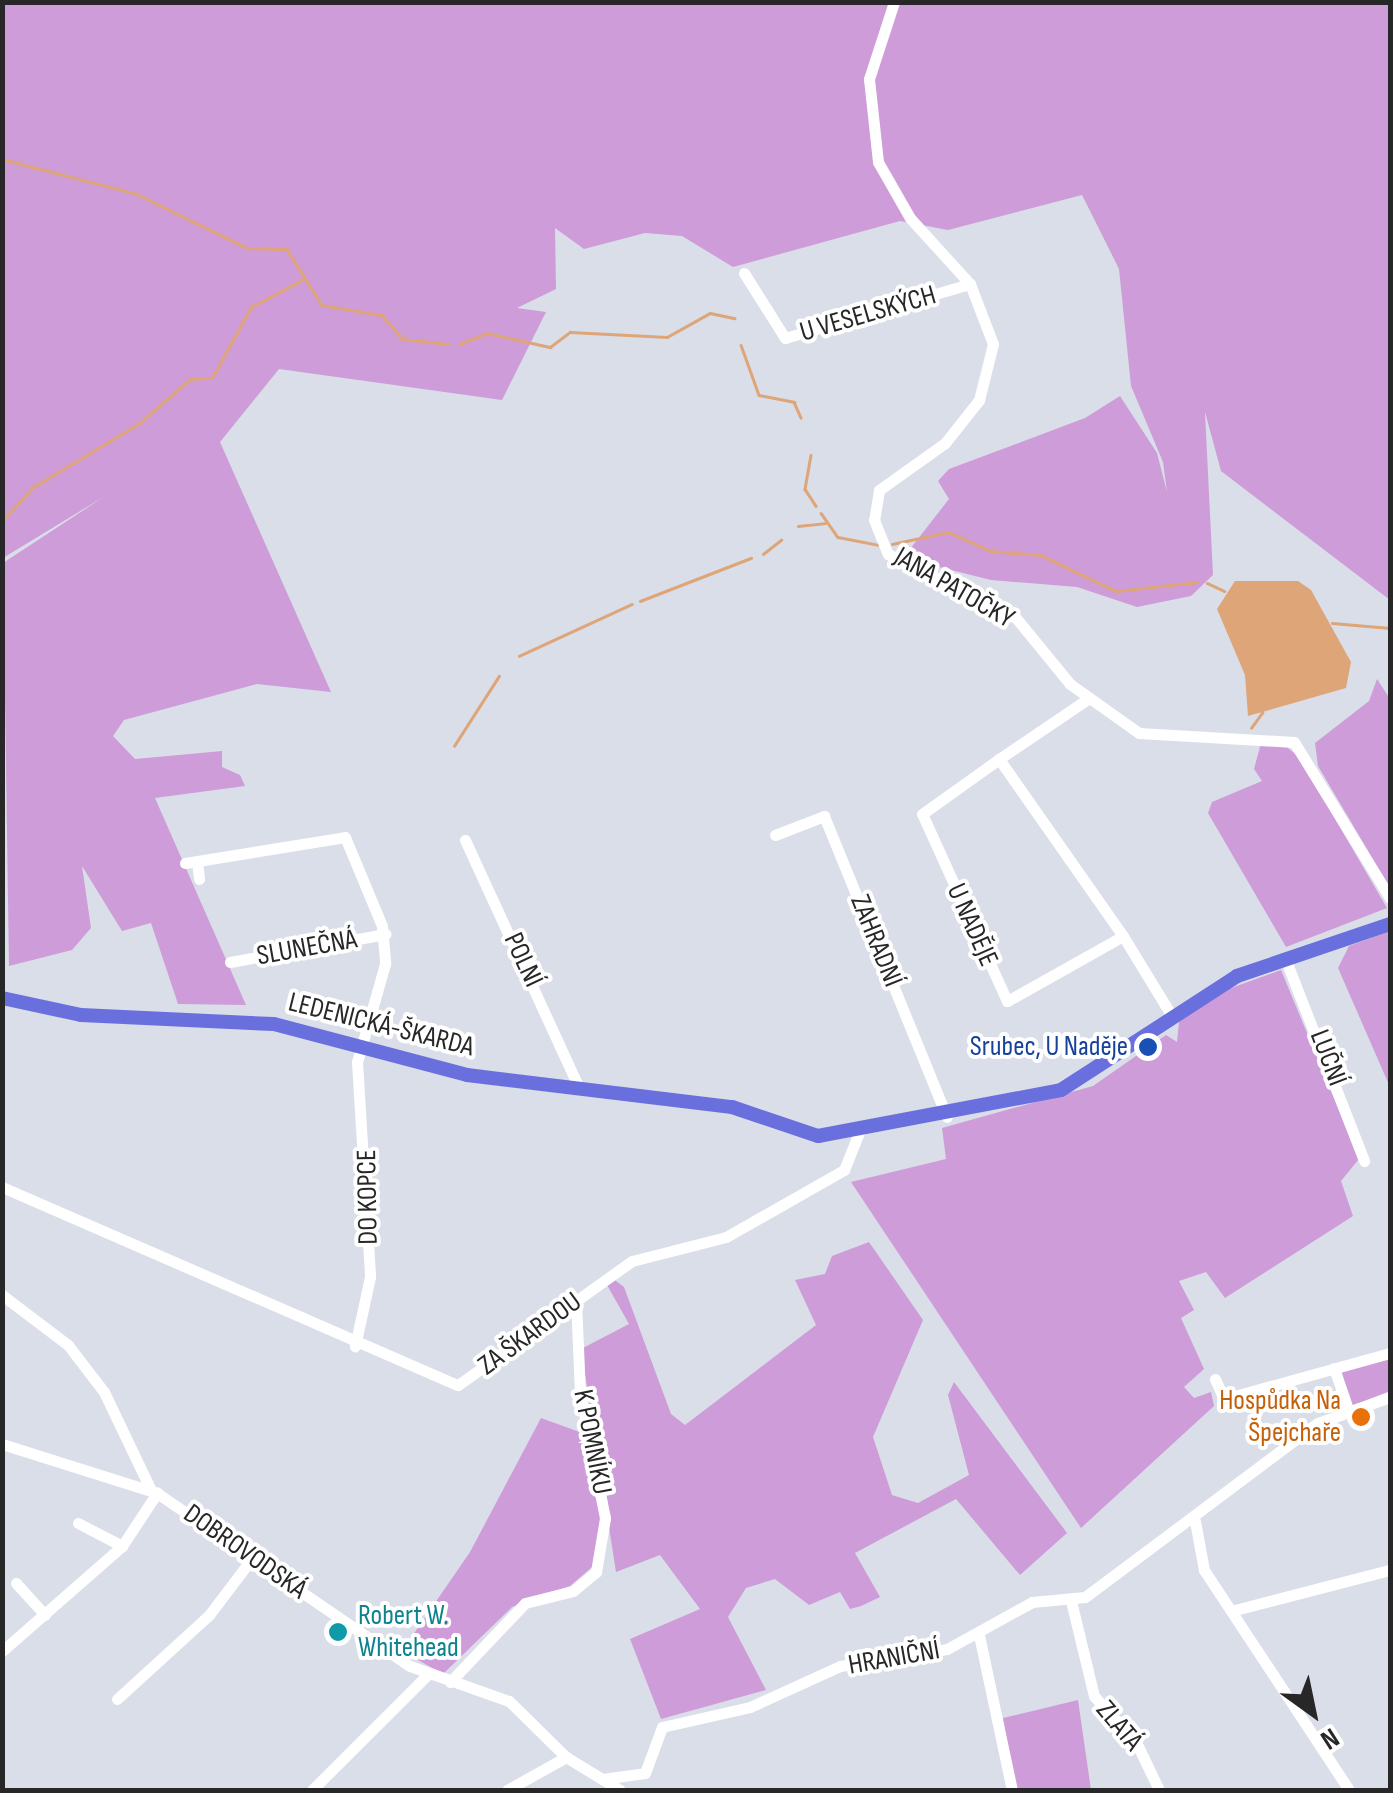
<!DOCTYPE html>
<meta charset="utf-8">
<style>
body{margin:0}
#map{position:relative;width:1393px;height:1793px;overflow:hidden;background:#dadee8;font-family:"Sofia Sans Condensed",sans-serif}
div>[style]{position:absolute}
.green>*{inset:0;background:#ce9cd8}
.water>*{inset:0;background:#dea578}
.stream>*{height:2.5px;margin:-1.25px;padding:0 1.25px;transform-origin:1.25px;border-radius:1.25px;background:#dea578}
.minor>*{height:11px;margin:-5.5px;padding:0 5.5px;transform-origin:5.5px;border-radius:5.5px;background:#fff}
.major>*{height:14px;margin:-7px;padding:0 7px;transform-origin:7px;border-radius:7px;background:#6970de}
.dots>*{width:28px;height:28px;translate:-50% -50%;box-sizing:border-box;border:5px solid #fff;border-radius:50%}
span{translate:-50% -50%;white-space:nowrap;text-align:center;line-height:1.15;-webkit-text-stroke:8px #fff;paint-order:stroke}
.street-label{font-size:28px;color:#272727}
.transit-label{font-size:28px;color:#164399}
.right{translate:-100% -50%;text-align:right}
.food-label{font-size:28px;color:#c56008}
.culture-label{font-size:28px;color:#0d838f}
.left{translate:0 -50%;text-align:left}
.frame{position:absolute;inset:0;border:5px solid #272727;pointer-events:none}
.north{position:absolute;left:1263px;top:1663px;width:100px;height:100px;-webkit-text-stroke:8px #fff;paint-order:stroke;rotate:147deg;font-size:28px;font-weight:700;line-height:40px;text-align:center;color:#272727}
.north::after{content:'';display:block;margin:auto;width:35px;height:45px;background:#272727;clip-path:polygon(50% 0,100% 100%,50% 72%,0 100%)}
</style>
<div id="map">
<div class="green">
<i style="clip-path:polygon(3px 3px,1390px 3px,1390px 600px,1221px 471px,1205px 412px,1213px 575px,1191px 596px,1137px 607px,1077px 587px,991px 580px,903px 558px,949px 499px,938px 481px,949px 469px,1085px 418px,1120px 396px,1157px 453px,1167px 492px,1163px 462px,1131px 386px,1119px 269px,1082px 195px,948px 230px,900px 221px,733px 267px,682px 236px,645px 233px,584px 249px,555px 228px,556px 289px,517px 308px,546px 312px,502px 400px,279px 369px,220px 442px,331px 692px,257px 684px,124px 720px,113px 736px,135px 759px,222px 751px,222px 767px,240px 775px,245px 786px,155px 798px,246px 1005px,178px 1004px,151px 923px,122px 931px,82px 866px,91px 928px,72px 950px,9px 966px,3px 563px,105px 496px,3px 558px)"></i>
<i style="clip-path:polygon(1377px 679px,1390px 699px,1390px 888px,1318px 766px,1315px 743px,1369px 701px)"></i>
<i style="clip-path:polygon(1279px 741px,1299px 757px,1387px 908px,1286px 947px,1208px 813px,1212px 802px,1262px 781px,1254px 769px,1261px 743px)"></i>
<i style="clip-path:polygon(1390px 931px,1390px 1087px,1338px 968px,1349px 946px)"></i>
<i style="clip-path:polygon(1281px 970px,1359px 1159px,1341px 1181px,1353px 1216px,1225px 1298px,1206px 1272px,1179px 1281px,1194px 1310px,1181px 1318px,1204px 1369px,1184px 1387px,1194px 1398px,1211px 1392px,1214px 1406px,1081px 1528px,851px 1182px,946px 1159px,942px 1128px,1093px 1086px,1166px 1035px,1177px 1042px,1179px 1022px,1220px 992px)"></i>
<i style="clip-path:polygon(869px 1242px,923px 1320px,873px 1437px,892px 1495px,918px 1503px,969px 1475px,948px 1395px,954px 1382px,1067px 1533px,1020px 1575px,956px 1499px,855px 1553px,880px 1597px,861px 1606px,850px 1609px,840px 1592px,809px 1605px,775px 1579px,746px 1588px,728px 1617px,766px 1690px,661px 1719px,630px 1639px,700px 1609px,660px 1555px,616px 1572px,581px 1349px,629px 1324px,607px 1285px,612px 1278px,624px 1287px,671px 1414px,685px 1425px,816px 1325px,795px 1280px,825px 1274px,832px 1256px)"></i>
<i style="clip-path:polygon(1390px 1358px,1390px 1391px,1352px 1406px,1341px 1372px)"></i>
<i style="clip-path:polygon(541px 1418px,585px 1434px,603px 1526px,592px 1567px,570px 1586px,512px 1607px,443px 1674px,402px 1651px,470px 1552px)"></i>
<i style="clip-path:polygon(1078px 1700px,1091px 1790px,1015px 1790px,1003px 1718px)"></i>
</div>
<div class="water">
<i style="clip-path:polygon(1235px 581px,1298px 581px,1311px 590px,1351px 662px,1346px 688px,1248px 716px,1245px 675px,1217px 609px)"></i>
</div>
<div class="stream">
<i style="left:2px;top:159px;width:139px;rotate:14.5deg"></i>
<i style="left:137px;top:194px;width:123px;rotate:26.1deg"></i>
<i style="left:247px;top:248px;width:40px;rotate:1.4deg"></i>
<i style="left:287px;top:249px;width:66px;rotate:58deg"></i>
<i style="left:322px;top:305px;width:61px;rotate:9.5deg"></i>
<i style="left:382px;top:315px;width:32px;rotate:49deg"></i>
<i style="left:403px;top:339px;width:46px;rotate:6.2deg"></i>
<i style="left:459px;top:344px;width:30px;rotate:-21deg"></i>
<i style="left:487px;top:333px;width:65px;rotate:12.5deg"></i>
<i style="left:550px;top:347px;width:25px;rotate:-37deg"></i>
<i style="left:570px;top:332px;width:97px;rotate:3deg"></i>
<i style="left:667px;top:337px;width:49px;rotate:-29.2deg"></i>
<i style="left:710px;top:313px;width:25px;rotate:12deg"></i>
<i style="left:741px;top:345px;width:53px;rotate:70.2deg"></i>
<i style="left:759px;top:395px;width:36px;rotate:11deg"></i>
<i style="left:794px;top:402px;width:17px;rotate:66deg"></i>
<i style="left:811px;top:455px;width:35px;rotate:100deg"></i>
<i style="left:805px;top:489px;width:20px;rotate:57deg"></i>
<i style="left:821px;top:513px;width:29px;rotate:55deg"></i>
<i style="left:838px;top:537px;width:42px;rotate:11deg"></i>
<i style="left:2px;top:521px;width:45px;rotate:-47.7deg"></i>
<i style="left:32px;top:488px;width:127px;rotate:-31.2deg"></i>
<i style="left:141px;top:422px;width:65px;rotate:-41.3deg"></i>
<i style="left:190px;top:379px;width:22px;rotate:-3deg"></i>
<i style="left:212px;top:378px;width:81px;rotate:-61.2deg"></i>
<i style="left:251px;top:307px;width:58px;rotate:-27.9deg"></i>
<i style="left:798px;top:526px;width:27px;rotate:-6deg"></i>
<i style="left:892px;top:544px;width:57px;rotate:-12.1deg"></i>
<i style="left:948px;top:532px;width:47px;rotate:23.8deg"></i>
<i style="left:991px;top:551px;width:49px;rotate:4.7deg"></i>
<i style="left:1040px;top:555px;width:84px;rotate:25.3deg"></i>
<i style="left:1116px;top:591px;width:82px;rotate:-6.3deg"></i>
<i style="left:763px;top:554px;width:23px;rotate:-38deg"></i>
<i style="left:1207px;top:583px;width:19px;rotate:25deg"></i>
<i style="left:640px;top:601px;width:119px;rotate:-21.2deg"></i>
<i style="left:1332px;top:623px;width:58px;rotate:4.9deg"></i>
<i style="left:519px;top:656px;width:124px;rotate:-24.7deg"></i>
<i style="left:1251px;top:728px;width:19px;rotate:-54deg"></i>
<i style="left:454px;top:746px;width:83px;rotate:-57.3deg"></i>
</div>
<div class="minor">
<i style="left:894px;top:2px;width:81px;rotate:108deg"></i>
<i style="left:869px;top:79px;width:83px;rotate:83.8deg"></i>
<i style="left:878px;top:162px;width:64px;rotate:60.3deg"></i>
<i style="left:910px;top:218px;width:89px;rotate:47.7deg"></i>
<i style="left:970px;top:284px;width:64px;rotate:69deg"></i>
<i style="left:993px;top:344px;width:58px;rotate:104deg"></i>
<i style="left:979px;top:400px;width:55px;rotate:128.3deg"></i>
<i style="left:945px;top:443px;width:81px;rotate:144.5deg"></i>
<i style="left:879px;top:490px;width:30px;rotate:99deg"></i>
<i style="left:874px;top:520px;width:37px;rotate:68deg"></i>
<i style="left:888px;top:554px;width:143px;rotate:26.6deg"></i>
<i style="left:1016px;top:618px;width:85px;rotate:50.7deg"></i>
<i style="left:1070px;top:684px;width:85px;rotate:35.4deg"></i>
<i style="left:1139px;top:733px;width:155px;rotate:3.3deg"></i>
<i style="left:1294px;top:742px;width:183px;rotate:58.4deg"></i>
<i style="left:744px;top:273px;width:77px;rotate:57.8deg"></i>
<i style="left:785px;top:338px;width:193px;rotate:-16.3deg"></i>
<i style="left:999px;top:759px;width:109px;rotate:-34.1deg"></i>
<i style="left:775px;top:835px;width:53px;rotate:-21.2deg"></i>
<i style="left:824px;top:816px;width:325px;rotate:67.8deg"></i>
<i style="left:465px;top:840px;width:268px;rotate:65.3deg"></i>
<i style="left:197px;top:862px;width:17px;rotate:83deg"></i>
<i style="left:185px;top:863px;width:162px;rotate:-9.2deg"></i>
<i style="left:345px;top:837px;width:96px;rotate:67.4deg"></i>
<i style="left:382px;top:926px;width:38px;rotate:85deg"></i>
<i style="left:385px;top:964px;width:102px;rotate:105.9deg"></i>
<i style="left:357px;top:1062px;width:215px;rotate:86.5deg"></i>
<i style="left:370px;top:1277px;width:71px;rotate:102.3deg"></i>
<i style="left:1123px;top:936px;width:133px;rotate:150.7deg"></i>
<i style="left:1007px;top:1001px;width:205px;rotate:-114.4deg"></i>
<i style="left:922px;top:814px;width:95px;rotate:-35.5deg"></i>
<i style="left:999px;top:759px;width:216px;rotate:55deg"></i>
<i style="left:1123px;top:936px;width:96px;rotate:58.6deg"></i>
<i style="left:1285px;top:958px;width:218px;rotate:68.7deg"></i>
<i style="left:230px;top:962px;width:158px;rotate:-10.2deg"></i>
<i style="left:2px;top:1187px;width:497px;rotate:23.5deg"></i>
<i style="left:458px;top:1385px;width:214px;rotate:-35.5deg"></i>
<i style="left:632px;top:1261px;width:97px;rotate:-14.3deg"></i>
<i style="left:726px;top:1237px;width:136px;rotate:-29.6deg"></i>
<i style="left:844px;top:1170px;width:43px;rotate:-68.2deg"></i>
<i style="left:2px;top:1295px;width:83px;rotate:37.1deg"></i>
<i style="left:68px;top:1345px;width:59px;rotate:52.5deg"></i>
<i style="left:104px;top:1392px;width:109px;rotate:64.4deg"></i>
<i style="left:1334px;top:1368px;width:46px;rotate:71.2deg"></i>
<i style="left:1215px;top:1379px;width:22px;rotate:66deg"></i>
<i style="left:1224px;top:1399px;width:172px;rotate:-15.5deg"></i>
<i style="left:2px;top:1444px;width:163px;rotate:17.5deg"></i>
<i style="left:157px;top:1493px;width:306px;rotate:34.4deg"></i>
<i style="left:410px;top:1666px;width:105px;rotate:19.5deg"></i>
<i style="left:509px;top:1701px;width:80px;rotate:44.5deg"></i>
<i style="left:566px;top:1757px;width:63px;rotate:31.4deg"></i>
<i style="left:1195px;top:1521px;width:50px;rotate:79.6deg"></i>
<i style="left:1204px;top:1570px;width:263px;rotate:56.6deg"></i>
<i style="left:78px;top:1523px;width:50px;rotate:27.6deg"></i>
<i style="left:16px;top:1583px;width:43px;rotate:47.8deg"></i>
<i style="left:1071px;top:1601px;width:98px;rotate:76.4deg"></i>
<i style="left:1094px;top:1696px;width:64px;rotate:48.1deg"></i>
<i style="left:1137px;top:1744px;width:51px;rotate:64.4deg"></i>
<i style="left:1231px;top:1611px;width:164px;rotate:-14.5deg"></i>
<i style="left:979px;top:1635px;width:158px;rotate:78deg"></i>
<i style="left:2px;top:1651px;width:159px;rotate:-41.2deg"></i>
<i style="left:122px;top:1546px;width:64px;rotate:-56.6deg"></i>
<i style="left:450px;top:1682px;width:109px;rotate:-46.5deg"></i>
<i style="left:525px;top:1603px;width:49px;rotate:-14deg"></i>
<i style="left:573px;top:1591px;width:30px;rotate:-40deg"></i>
<i style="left:596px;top:1572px;width:55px;rotate:-80.5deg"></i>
<i style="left:605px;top:1518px;width:127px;rotate:-101.3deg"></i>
<i style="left:580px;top:1393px;width:92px;rotate:-92.5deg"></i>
<i style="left:117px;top:1699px;width:125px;rotate:-42.4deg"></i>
<i style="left:209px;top:1615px;width:73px;rotate:-52.8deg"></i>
<i style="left:602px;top:1779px;width:43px;rotate:-7.9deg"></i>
<i style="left:645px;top:1773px;width:49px;rotate:-69.7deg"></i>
<i style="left:662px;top:1727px;width:90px;rotate:-12.8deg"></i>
<i style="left:750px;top:1707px;width:99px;rotate:-24.5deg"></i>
<i style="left:840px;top:1666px;width:108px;rotate:-9deg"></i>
<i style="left:947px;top:1649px;width:97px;rotate:-28.9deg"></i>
<i style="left:1032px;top:1602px;width:53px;rotate:-5.4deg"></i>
<i style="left:1085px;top:1597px;width:291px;rotate:-36.8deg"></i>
<i style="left:1318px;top:1423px;width:77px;rotate:-19.9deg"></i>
<i style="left:312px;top:1790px;width:164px;rotate:-45deg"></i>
<i style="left:507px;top:1790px;width:68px;rotate:-29.2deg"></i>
</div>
<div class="major">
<i style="left:2px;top:998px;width:81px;rotate:12.1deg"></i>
<i style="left:81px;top:1015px;width:193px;rotate:2.7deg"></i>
<i style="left:274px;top:1024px;width:200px;rotate:14.8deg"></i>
<i style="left:467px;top:1075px;width:267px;rotate:6.9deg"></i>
<i style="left:732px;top:1107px;width:91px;rotate:18.6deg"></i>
<i style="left:818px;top:1136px;width:247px;rotate:-10.7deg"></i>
<i style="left:1061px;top:1090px;width:210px;rotate:-32.9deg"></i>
<i style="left:1237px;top:976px;width:162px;rotate:-18.8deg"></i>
</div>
<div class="dots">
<i style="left:1148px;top:1047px;background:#1a4fb4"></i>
<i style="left:1361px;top:1417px;background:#e8710a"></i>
<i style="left:338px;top:1632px;background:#0f9aa8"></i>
</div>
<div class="street-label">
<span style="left:868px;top:314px;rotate:-16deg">U VESELSKÝCH</span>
<span style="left:954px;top:588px;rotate:30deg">JANA PATOČKY</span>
<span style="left:972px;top:925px;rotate:66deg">U NADĚJE</span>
<span style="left:876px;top:941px;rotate:68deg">ZAHRADNÍ</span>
<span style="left:307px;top:948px;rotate:-10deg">SLUNEČNÁ</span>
<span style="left:523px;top:960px;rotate:65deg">POLNÍ</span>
<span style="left:381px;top:1025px;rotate:14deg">LEDENICKÁ-ŠKARDA</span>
<span style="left:1328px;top:1058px;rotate:69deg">LUČNÍ</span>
<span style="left:368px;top:1197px;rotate:-91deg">DO KOPCE</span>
<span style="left:530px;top:1334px;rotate:-36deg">ZA ŠKARDOU</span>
<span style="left:592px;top:1442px;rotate:79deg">K POMNÍKU</span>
<span style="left:245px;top:1552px;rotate:35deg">DOBROVODSKÁ</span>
<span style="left:894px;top:1658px;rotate:-10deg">HRANIČNÍ</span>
<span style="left:1119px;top:1726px;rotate:50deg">ZLATÁ</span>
</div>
<div class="transit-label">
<span class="right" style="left:1128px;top:1047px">Srubec, U Naděje</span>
</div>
<div class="food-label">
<span class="right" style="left:1341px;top:1417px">Hospůdka Na<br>Špejchaře</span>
</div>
<div class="culture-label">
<span class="left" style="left:358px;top:1632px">Robert W.<br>Whitehead</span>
</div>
<div class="frame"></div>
<div class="north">N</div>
</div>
